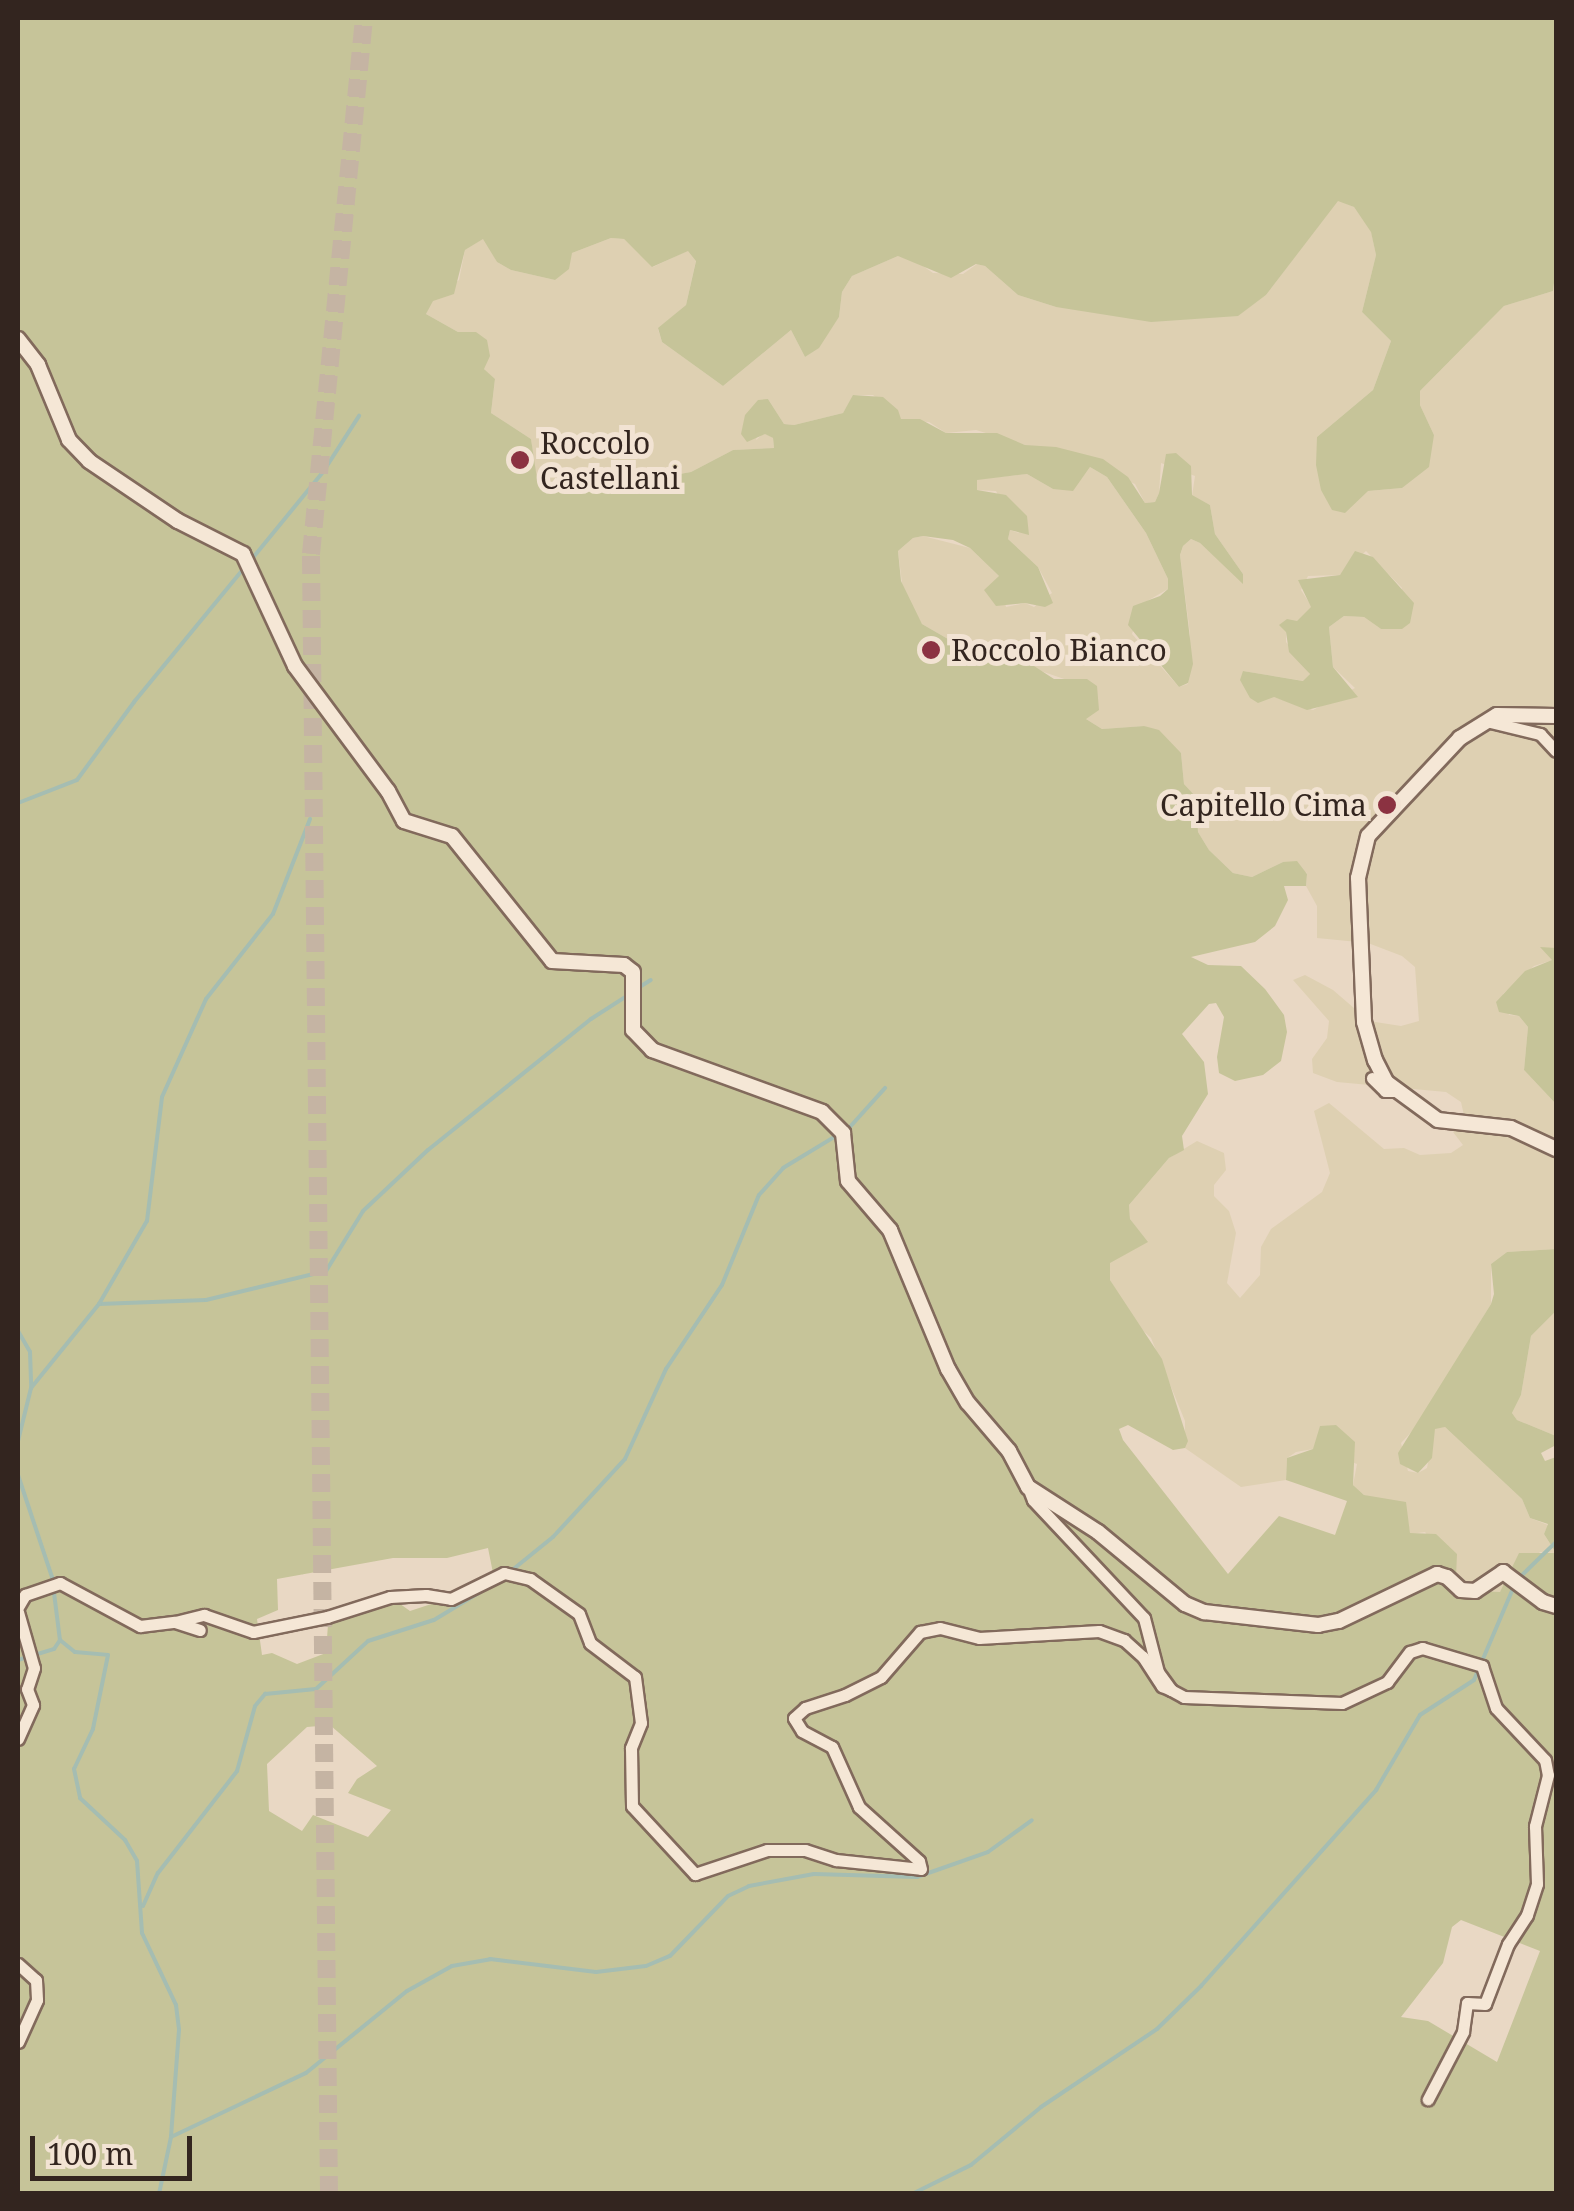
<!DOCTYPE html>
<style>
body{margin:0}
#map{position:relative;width:1574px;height:2211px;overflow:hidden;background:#e9d8c4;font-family:"Noto Serif",serif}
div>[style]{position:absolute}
.farmland>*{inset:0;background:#ded0b2}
.green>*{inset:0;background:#c6c499}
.stream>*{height:4px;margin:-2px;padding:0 2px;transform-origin:2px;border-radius:2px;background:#a5bdb2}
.trunk-tunnel>*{height:18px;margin-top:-9px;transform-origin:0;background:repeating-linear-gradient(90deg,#c5b4a3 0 18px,transparent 0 27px)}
.roads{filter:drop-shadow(2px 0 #826a5c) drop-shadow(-2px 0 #826a5c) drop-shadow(0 2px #826a5c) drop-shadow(0 -2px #826a5c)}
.minor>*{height:11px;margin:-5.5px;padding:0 5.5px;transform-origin:5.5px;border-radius:5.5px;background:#f5e7d6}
.tertiary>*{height:14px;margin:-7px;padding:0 7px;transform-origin:7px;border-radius:7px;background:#f5e7d6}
.dots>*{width:28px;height:28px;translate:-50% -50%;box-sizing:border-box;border:5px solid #f2e3d3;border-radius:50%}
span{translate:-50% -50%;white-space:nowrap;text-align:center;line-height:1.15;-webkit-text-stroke:10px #f2e3d3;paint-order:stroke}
.poi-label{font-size:30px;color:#33251f}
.left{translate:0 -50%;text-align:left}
.right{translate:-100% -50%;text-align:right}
.frame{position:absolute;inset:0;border:20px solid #33251f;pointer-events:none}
.scale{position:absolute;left:30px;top:2136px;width:162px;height:45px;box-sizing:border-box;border:5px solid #33251f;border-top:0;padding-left:12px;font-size:30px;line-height:35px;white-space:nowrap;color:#33251f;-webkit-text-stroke:8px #f2e3d3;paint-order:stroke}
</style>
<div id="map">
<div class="farmland">
<i style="clip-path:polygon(evenodd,1338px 200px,1354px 207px,1371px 231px,1376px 255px,1362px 312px,1391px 341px,1373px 390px,1317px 437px,1368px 491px,1402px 488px,1434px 435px,1420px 405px,1420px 391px,1504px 306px,1553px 291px,1556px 267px,1556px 948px,1547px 949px,1556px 959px,1534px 966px,1503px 994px,1509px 1015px,1519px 1016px,1528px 1027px,1524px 1070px,1556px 1104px,1556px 1249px,1507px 1252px,1491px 1264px,1491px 1304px,1416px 1427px,1401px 1443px,1408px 1471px,1418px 1473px,1427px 1468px,1435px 1428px,1445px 1427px,1522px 1499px,1530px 1518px,1548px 1525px,1544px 1534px,1556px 1553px,1540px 1552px,1500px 1592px,1468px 1590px,1425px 1532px,1410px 1534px,1405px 1503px,1381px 1501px,1364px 1495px,1353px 1485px,1357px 1464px,1313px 1449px,1296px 1452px,1287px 1458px,1286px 1480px,1241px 1487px,1185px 1448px,1185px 1421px,1151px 1338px,1135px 1323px,1110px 1280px,1110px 1262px,1147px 1242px,1130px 1219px,1129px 1205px,1169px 1158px,1197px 1141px,1224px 1153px,1226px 1170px,1214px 1185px,1214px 1196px,1229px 1211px,1236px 1233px,1227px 1283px,1240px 1298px,1260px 1275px,1261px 1247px,1271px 1229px,1322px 1192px,1330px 1173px,1314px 1111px,1329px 1103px,1384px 1149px,1404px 1148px,1420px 1155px,1451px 1153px,1463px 1145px,1453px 1132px,1465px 1120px,1461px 1102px,1446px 1092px,1337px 1082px,1313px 1073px,1312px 1059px,1327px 1038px,1329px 1021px,1293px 980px,1305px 975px,1333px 990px,1369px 1021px,1401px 1026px,1419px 1021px,1415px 967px,1402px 956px,1368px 943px,1317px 938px,1317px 906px,1306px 886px,1307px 873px,1283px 862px,1252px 877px,1233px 873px,1209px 850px,1198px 832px,1196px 797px,1184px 784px,1181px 753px,1144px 726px,1102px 729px,1086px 719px,1073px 682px,948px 639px,922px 624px,903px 591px,898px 551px,913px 538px,923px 536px,970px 548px,999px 576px,1006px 607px,1025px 603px,1034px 607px,1052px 593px,1038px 567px,1008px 539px,1010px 530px,1019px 533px,996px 491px,976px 490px,977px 479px,1027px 474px,1053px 489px,1079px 482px,1090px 467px,1107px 477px,1146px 533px,1168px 579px,1168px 589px,1142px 604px,1132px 634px,1179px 687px,1188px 684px,1190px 634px,1180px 555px,1183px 546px,1191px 539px,1200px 543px,1243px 583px,1243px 574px,1215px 534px,1210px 505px,1192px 496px,1195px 476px,1161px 463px,1159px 493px,1155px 502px,1145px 503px,1135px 484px,1065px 451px,1035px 448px,976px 430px,946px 433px,929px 422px,901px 420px,873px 395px,854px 395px,843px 413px,794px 425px,784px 424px,768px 399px,756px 440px,764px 433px,773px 438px,774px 448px,733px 450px,691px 472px,657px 478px,616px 471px,596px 472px,537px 485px,531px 439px,491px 413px,495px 380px,484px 369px,476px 332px,458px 332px,426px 314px,432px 301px,459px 280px,465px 250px,484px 238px,497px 262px,511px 270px,555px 280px,572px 253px,611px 238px,624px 239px,653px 267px,689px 250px,696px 260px,686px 305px,658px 329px,662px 342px,723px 386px,791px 330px,805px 357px,818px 348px,839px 317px,842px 292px,852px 276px,898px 256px,913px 259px,933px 273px,963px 274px,977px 264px,985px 266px,1018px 295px,1056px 307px,1237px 316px,1266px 295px,1338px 200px,1366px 551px,1402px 588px,1381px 629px,1364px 617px,1344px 616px,1329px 627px,1333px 667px,1355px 688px,1313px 710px,1274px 697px,1243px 671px,1304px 681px,1310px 674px,1286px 642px,1286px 632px,1312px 607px,1301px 590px,1308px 576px,1340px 575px,1366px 551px)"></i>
<i style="clip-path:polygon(1556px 1311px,1556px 1436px,1517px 1420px,1512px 1413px,1521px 1395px,1531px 1336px)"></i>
</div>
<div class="green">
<i style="clip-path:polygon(evenodd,18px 18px,1556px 18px,1556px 267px,1553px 291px,1504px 306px,1420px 391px,1420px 405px,1434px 435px,1429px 467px,1402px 488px,1368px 491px,1345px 513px,1332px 510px,1321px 490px,1316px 465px,1317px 437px,1373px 390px,1391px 341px,1362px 312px,1376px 255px,1371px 232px,1354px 207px,1338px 201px,1266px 295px,1238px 316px,1151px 322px,1056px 307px,1018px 295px,985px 266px,976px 264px,951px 278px,898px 256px,852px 276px,842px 292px,839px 317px,819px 348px,805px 357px,791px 330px,723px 386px,662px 342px,658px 328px,686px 305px,696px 261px,688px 251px,652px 267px,624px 239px,611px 238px,572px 253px,569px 269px,555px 280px,511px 270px,497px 262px,483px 239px,465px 250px,454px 294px,433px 301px,426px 314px,458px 332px,476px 332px,487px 340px,490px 356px,484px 369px,495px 379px,491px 413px,531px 439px,538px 485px,606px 470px,657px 478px,691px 472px,733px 450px,774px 448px,773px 438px,765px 434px,747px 442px,741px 434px,745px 415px,758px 400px,768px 399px,784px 424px,794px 425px,843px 413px,853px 395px,883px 397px,898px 410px,901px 419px,920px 419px,946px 433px,997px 433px,1025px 445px,1056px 447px,1103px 459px,1128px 477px,1145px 503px,1155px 502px,1159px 493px,1166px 454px,1176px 453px,1191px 466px,1192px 495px,1210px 505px,1215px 534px,1243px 574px,1243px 584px,1200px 543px,1191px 539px,1183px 546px,1180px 555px,1193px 664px,1188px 683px,1179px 687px,1128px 625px,1133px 606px,1160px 596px,1168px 589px,1168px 579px,1146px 533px,1107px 477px,1090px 467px,1073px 491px,1053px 489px,1027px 474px,977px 480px,977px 490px,1006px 495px,1027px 516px,1029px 535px,1010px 530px,1008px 539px,1038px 567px,1053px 603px,1045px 607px,1025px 603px,996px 606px,984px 590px,999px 576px,970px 548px,953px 540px,923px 536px,913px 538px,898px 551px,901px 581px,922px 624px,948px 639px,1034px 666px,1054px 679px,1087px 679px,1097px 686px,1099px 710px,1086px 719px,1102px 729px,1144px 726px,1159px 730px,1181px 753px,1184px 784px,1196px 797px,1198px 832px,1209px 850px,1233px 873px,1252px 877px,1283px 862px,1297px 861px,1307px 874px,1306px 886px,1284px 886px,1288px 900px,1275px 926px,1255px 942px,1191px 957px,1208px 965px,1241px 966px,1265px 989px,1284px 1015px,1287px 1032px,1281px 1061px,1263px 1075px,1235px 1081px,1219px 1073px,1217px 1057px,1224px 1017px,1216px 1003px,1209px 1004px,1182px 1034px,1204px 1062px,1208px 1094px,1182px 1136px,1184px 1150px,1169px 1158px,1129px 1205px,1130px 1219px,1148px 1242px,1110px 1263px,1110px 1280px,1162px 1359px,1188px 1441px,1185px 1448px,1173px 1450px,1128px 1425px,1119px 1429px,1123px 1440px,1228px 1574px,1279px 1516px,1335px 1535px,1347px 1501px,1286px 1480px,1287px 1458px,1313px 1449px,1320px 1426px,1336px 1425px,1355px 1442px,1353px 1485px,1364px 1495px,1406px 1502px,1410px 1533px,1436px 1534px,1457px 1554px,1456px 1577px,1468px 1590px,1500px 1592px,1519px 1553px,1556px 1553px,1544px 1534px,1548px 1524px,1530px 1518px,1522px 1499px,1445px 1427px,1435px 1429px,1432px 1458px,1418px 1473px,1400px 1464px,1398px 1453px,1491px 1304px,1494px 1294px,1491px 1264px,1507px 1252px,1556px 1249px,1556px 1311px,1531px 1336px,1521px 1395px,1512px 1413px,1517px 1420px,1556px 1436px,1556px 1445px,1541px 1453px,1545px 1461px,1556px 1457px,1556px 2193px,18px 2193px,18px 18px,488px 1548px,495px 1583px,410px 1611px,396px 1601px,328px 1624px,326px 1653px,297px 1664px,272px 1653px,262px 1655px,257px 1619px,278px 1610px,277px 1579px,393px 1558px,447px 1558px,488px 1548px,18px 18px,330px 1725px,377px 1766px,357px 1779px,348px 1793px,391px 1810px,368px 1837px,313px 1815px,302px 1831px,269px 1811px,267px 1764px,307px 1727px,330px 1725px,18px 18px,1461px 1920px,1540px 1951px,1497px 2062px,1428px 2021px,1401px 2017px,1443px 1963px,1452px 1927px,1461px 1920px)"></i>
<i style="clip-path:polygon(1355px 551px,1373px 557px,1414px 603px,1410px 623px,1402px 629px,1381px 629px,1364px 617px,1344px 616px,1329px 627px,1333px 667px,1358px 697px,1307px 710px,1274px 697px,1258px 703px,1250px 698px,1240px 680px,1243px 671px,1303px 681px,1310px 674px,1289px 652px,1286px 632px,1279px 625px,1287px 619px,1297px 621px,1311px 607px,1298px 580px,1340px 575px)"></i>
<i style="clip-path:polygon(1540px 947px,1556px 948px,1556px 1104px,1524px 1070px,1528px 1027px,1519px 1016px,1499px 1012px,1496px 1002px,1525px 971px,1552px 960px)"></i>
</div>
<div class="stream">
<i style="left:251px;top:560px;width:114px;rotate:-50.7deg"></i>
<i style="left:323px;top:472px;width:67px;rotate:-57.3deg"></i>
<i style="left:18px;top:803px;width:63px;rotate:-21.3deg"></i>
<i style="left:77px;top:780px;width:97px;rotate:-53.8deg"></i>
<i style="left:134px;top:702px;width:175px;rotate:-50.6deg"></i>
<i style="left:638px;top:988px;width:15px;rotate:-32deg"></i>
<i style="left:99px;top:1304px;width:107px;rotate:-2.1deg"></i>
<i style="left:206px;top:1300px;width:123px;rotate:-13.6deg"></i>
<i style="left:326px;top:1271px;width:70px;rotate:-58.3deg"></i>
<i style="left:363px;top:1211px;width:89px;rotate:-43.2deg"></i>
<i style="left:428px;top:1150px;width:209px;rotate:-38.8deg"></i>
<i style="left:591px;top:1019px;width:46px;rotate:-32.7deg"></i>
<i style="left:18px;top:1331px;width:24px;rotate:60deg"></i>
<i style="left:30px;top:1352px;width:36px;rotate:88deg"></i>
<i style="left:31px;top:1388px;width:55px;rotate:103.8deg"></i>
<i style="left:31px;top:1388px;width:108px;rotate:-51deg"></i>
<i style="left:99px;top:1304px;width:96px;rotate:-60deg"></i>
<i style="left:147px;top:1221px;width:125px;rotate:-83.1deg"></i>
<i style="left:162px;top:1097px;width:107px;rotate:-65.8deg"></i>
<i style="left:206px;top:999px;width:108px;rotate:-51.8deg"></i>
<i style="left:273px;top:914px;width:102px;rotate:-68.7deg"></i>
<i style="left:18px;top:1475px;width:108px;rotate:71.6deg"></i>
<i style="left:52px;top:1577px;width:64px;rotate:82.8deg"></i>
<i style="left:60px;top:1640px;width:19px;rotate:39deg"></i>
<i style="left:75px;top:1652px;width:33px;rotate:5deg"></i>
<i style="left:108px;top:1655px;width:76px;rotate:101.5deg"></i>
<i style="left:93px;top:1729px;width:44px;rotate:115.4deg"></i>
<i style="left:74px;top:1769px;width:30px;rotate:78deg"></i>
<i style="left:80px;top:1798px;width:62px;rotate:43deg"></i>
<i style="left:125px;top:1840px;width:24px;rotate:60deg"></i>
<i style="left:137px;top:1861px;width:72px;rotate:86deg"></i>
<i style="left:142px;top:1933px;width:80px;rotate:64.7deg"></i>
<i style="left:176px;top:2005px;width:25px;rotate:83deg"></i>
<i style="left:179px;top:2030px;width:107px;rotate:94.3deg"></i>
<i style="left:171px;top:2137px;width:58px;rotate:101.9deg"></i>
<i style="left:511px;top:1571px;width:54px;rotate:-39deg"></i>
<i style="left:553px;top:1537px;width:106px;rotate:-47.3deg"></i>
<i style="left:625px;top:1459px;width:99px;rotate:-65.5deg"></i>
<i style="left:666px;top:1369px;width:101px;rotate:-56.3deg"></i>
<i style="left:722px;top:1285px;width:97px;rotate:-67.7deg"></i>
<i style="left:759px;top:1195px;width:36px;rotate:-48deg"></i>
<i style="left:783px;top:1168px;width:77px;rotate:-31.2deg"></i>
<i style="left:849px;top:1128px;width:54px;rotate:-48deg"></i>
<i style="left:1520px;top:1577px;width:50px;rotate:-44.2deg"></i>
<i style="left:18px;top:1660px;width:38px;rotate:-17deg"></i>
<i style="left:54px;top:1649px;width:11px;rotate:-56deg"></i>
<i style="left:143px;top:1906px;width:36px;rotate:-66deg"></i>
<i style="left:158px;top:1873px;width:129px;rotate:-52.2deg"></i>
<i style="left:237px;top:1771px;width:67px;rotate:-74.5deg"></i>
<i style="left:255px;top:1706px;width:16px;rotate:-50deg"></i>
<i style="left:265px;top:1694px;width:51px;rotate:-5.6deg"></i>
<i style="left:316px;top:1689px;width:71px;rotate:-42.7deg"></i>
<i style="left:368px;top:1641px;width:69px;rotate:-17.7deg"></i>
<i style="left:434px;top:1620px;width:71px;rotate:-31.2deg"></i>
<i style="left:171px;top:2137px;width:149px;rotate:-25.4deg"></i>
<i style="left:306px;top:2073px;width:130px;rotate:-39.1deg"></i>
<i style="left:407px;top:1991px;width:51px;rotate:-29.1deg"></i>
<i style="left:452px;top:1966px;width:39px;rotate:-10deg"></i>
<i style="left:490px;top:1959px;width:107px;rotate:7deg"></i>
<i style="left:596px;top:1972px;width:50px;rotate:-6.8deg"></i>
<i style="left:646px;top:1966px;width:26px;rotate:-23deg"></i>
<i style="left:670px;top:1956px;width:83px;rotate:-46deg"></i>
<i style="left:728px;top:1896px;width:23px;rotate:-25deg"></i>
<i style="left:749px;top:1886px;width:66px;rotate:-10.5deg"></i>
<i style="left:814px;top:1874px;width:103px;rotate:1.7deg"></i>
<i style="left:917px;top:1877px;width:75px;rotate:-19.4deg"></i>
<i style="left:988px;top:1852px;width:54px;rotate:-36deg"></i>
<i style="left:912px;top:2194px;width:66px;rotate:-26.2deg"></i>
<i style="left:971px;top:2165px;width:91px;rotate:-39.6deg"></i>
<i style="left:1041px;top:2107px;width:140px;rotate:-33.9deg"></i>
<i style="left:1157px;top:2029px;width:62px;rotate:-44.3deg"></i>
<i style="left:1201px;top:1986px;width:263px;rotate:-48.2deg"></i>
<i style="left:1376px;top:1790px;width:87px;rotate:-59.6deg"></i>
<i style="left:1420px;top:1715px;width:64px;rotate:-32.9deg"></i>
<i style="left:1474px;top:1680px;width:104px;rotate:-66.9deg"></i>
</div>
<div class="trunk-tunnel">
<i style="left:329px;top:2194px;width:1640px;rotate:-90.63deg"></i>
<i style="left:311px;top:554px;width:539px;rotate:-84.35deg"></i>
</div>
<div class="roads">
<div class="minor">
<i style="left:1486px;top:721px;width:56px;rotate:13.5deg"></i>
<i style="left:1540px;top:734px;width:23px;rotate:47deg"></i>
<i style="left:1372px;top:1078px;width:18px;rotate:45deg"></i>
<i style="left:1385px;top:1091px;width:11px"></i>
<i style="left:1028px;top:1487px;width:14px;rotate:69deg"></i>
<i style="left:1033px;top:1500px;width:162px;rotate:46.8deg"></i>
<i style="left:1144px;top:1618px;width:56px;rotate:75.5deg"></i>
<i style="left:1158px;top:1672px;width:22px;rotate:54deg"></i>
<i style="left:1171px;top:1690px;width:15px;rotate:28deg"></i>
<i style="left:1184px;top:1697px;width:158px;rotate:2.2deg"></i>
<i style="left:1342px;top:1703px;width:50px;rotate:-25deg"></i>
<i style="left:1387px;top:1682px;width:38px;rotate:-53deg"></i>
<i style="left:1410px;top:1652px;width:13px;rotate:-18deg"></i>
<i style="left:1422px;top:1648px;width:63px;rotate:16.7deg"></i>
<i style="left:1482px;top:1666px;width:44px;rotate:71.6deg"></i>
<i style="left:1496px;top:1708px;width:71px;rotate:46.7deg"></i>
<i style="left:1545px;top:1760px;width:15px;rotate:79deg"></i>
<i style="left:1548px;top:1775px;width:53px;rotate:104.3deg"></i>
<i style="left:1535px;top:1826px;width:58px;rotate:88deg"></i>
<i style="left:1537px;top:1884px;width:33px;rotate:108deg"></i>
<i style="left:1527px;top:1915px;width:35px;rotate:123deg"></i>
<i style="left:1508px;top:1944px;width:64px;rotate:111deg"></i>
<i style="left:1485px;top:2004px;width:18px;rotate:-177deg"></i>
<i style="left:1467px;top:2003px;width:29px;rotate:98deg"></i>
<i style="left:1463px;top:2032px;width:76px;rotate:117.6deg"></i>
<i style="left:18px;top:1607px;width:14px;rotate:-60deg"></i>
<i style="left:25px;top:1595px;width:37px;rotate:-19deg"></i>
<i style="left:60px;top:1583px;width:91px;rotate:28.3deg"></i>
<i style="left:140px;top:1626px;width:35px;rotate:-7deg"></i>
<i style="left:175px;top:1622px;width:26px;rotate:18deg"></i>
<i style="left:18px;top:1612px;width:58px;rotate:74.1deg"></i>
<i style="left:34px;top:1668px;width:22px;rotate:108deg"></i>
<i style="left:27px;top:1689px;width:17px;rotate:69deg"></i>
<i style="left:33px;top:1705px;width:37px;rotate:114deg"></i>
<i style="left:175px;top:1622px;width:30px;rotate:-14deg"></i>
<i style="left:204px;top:1615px;width:52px;rotate:19.1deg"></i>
<i style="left:253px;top:1632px;width:76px;rotate:-11.5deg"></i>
<i style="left:327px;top:1617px;width:66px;rotate:-17.6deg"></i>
<i style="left:390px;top:1597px;width:36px;rotate:-3deg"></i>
<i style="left:426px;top:1595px;width:25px;rotate:9deg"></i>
<i style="left:451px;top:1599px;width:59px;rotate:-26.1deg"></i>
<i style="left:504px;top:1573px;width:27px;rotate:13deg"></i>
<i style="left:530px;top:1579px;width:60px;rotate:35.5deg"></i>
<i style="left:579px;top:1614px;width:31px;rotate:69deg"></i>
<i style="left:590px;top:1643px;width:56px;rotate:37.1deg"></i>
<i style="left:635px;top:1677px;width:46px;rotate:82.6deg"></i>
<i style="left:641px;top:1723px;width:27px;rotate:112deg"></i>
<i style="left:631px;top:1748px;width:58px;rotate:89deg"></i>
<i style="left:632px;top:1806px;width:93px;rotate:47.2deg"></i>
<i style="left:695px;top:1874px;width:76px;rotate:-18.4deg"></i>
<i style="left:767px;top:1850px;width:38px"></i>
<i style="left:805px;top:1850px;width:33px;rotate:18deg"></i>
<i style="left:836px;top:1860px;width:85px;rotate:6deg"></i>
<i style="left:921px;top:1869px;width:8px;rotate:-104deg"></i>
<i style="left:919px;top:1861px;width:81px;rotate:-138deg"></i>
<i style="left:859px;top:1807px;width:66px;rotate:-114.2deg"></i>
<i style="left:832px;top:1747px;width:34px;rotate:-152deg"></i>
<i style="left:802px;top:1731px;width:15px;rotate:-122deg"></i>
<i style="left:794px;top:1718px;width:15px;rotate:-42deg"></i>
<i style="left:805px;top:1708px;width:42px;rotate:-18deg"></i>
<i style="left:845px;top:1695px;width:40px;rotate:-26.6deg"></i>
<i style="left:881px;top:1677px;width:60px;rotate:-49.1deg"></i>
<i style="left:920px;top:1632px;width:20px;rotate:-11deg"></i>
<i style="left:940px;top:1628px;width:40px;rotate:14.4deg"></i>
<i style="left:979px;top:1638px;width:120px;rotate:-3.3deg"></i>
<i style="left:1099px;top:1631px;width:27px;rotate:20deg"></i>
<i style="left:1124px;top:1640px;width:25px;rotate:42deg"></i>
<i style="left:1143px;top:1657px;width:35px;rotate:57deg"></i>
<i style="left:1162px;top:1686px;width:10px;rotate:24deg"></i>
<i style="left:18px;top:1964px;width:24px;rotate:42deg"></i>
<i style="left:36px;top:1980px;width:20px;rotate:87deg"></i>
<i style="left:37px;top:2000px;width:46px;rotate:114.3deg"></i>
</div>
<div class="tertiary">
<i style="left:18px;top:339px;width:33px;rotate:52deg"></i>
<i style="left:38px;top:365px;width:81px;rotate:67.5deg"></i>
<i style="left:69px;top:440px;width:29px;rotate:46deg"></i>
<i style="left:89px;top:461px;width:107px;rotate:34deg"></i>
<i style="left:178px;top:521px;width:73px;rotate:26.9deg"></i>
<i style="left:243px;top:554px;width:123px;rotate:65.1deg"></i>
<i style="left:295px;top:666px;width:156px;rotate:53.4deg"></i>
<i style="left:388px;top:791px;width:34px;rotate:62deg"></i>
<i style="left:404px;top:821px;width:50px;rotate:17.4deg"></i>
<i style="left:452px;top:836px;width:160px;rotate:51.3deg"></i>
<i style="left:552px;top:961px;width:72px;rotate:3.2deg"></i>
<i style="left:624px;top:965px;width:11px;rotate:38deg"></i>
<i style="left:633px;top:972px;width:58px;rotate:90deg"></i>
<i style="left:633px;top:1030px;width:28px;rotate:46deg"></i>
<i style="left:652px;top:1050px;width:181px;rotate:20deg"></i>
<i style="left:822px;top:1112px;width:30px;rotate:45deg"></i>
<i style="left:843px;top:1133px;width:48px;rotate:84.1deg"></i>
<i style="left:848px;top:1181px;width:65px;rotate:49.4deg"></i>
<i style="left:890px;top:1230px;width:151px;rotate:67.4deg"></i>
<i style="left:948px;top:1369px;width:39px;rotate:60deg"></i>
<i style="left:968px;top:1403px;width:63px;rotate:49.5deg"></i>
<i style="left:1009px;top:1451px;width:41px;rotate:62.2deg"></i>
<i style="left:1028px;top:1487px;width:83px;rotate:32.7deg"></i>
<i style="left:1098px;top:1532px;width:113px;rotate:39.6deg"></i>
<i style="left:1185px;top:1604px;width:21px;rotate:23deg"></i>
<i style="left:1204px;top:1612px;width:115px;rotate:6.5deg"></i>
<i style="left:1318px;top:1625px;width:21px;rotate:-11deg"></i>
<i style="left:1339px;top:1621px;width:109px;rotate:-25.6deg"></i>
<i style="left:1437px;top:1574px;width:10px;rotate:17deg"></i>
<i style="left:1447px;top:1577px;width:19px;rotate:43deg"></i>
<i style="left:1461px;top:1590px;width:14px;rotate:4deg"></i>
<i style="left:1475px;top:1591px;width:34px;rotate:-34deg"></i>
<i style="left:1503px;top:1572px;width:50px;rotate:36.9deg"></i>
<i style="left:1543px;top:1602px;width:14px;rotate:17deg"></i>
<i style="left:1556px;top:716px;width:59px;rotate:-179deg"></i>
<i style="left:1497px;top:715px;width:44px;rotate:148.1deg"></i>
<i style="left:1460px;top:738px;width:134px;rotate:133.2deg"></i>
<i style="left:1368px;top:836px;width:43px;rotate:103.4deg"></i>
<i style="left:1358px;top:878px;width:144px;rotate:87.6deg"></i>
<i style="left:1364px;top:1022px;width:40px;rotate:74deg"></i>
<i style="left:1375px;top:1060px;width:25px;rotate:63deg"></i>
<i style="left:1386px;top:1082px;width:64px;rotate:36.2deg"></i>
<i style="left:1438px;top:1120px;width:73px;rotate:6.3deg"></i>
<i style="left:1511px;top:1128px;width:50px;rotate:25deg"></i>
</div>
</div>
<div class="dots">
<i style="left:520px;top:460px;background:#8b3241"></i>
<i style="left:931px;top:650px;background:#8b3241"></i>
<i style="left:1387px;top:805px;background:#8b3241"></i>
</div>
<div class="poi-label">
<span class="left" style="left:540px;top:460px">Roccolo<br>Castellani</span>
<span class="left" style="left:951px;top:650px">Roccolo Bianco</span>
<span class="right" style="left:1367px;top:805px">Capitello Cima</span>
</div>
<div class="frame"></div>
<div class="scale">100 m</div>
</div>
